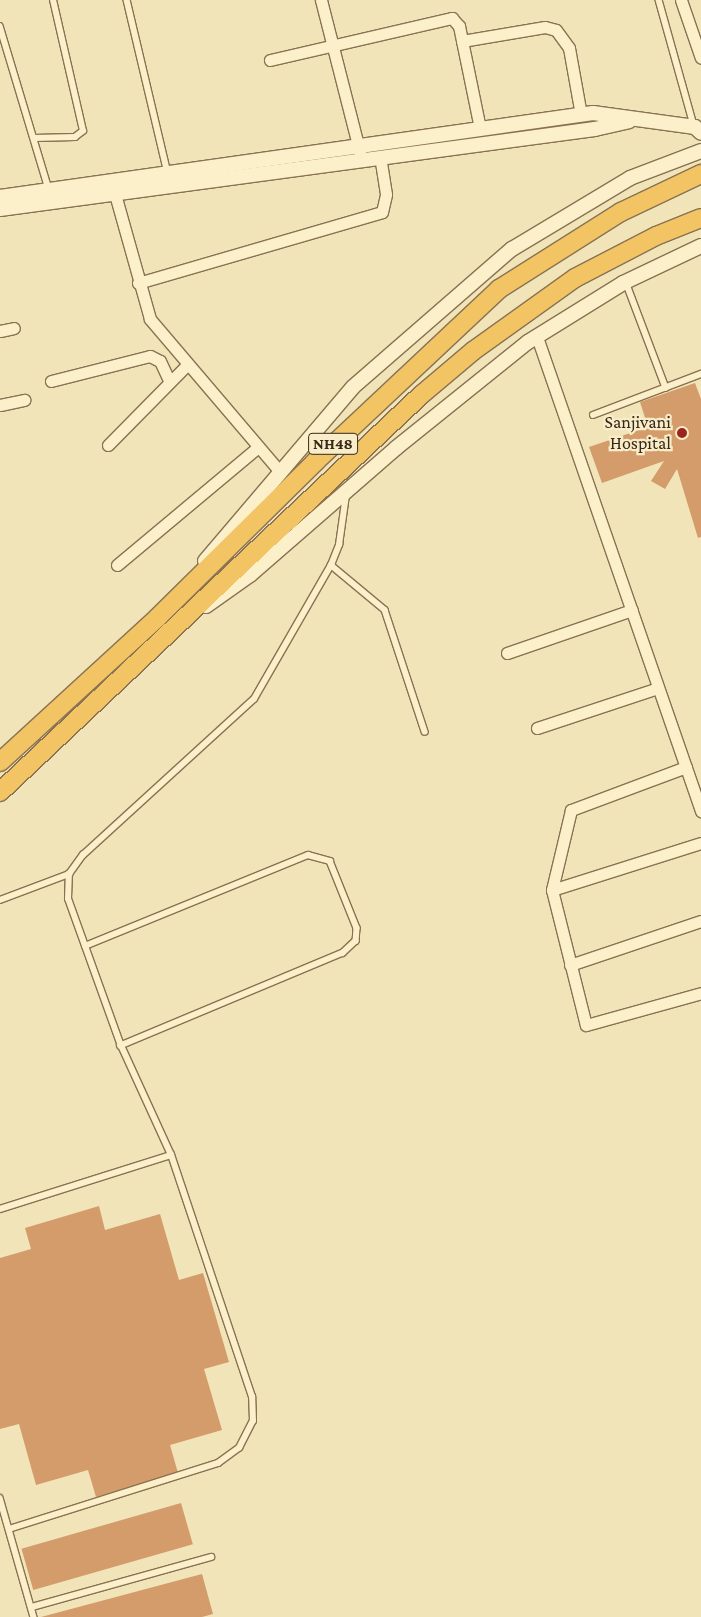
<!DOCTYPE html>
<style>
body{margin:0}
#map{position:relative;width:701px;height:1617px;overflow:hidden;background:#f1e4b8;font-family:"Crimson Pro",serif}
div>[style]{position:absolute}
.building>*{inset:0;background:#d39c6a;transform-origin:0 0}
.roads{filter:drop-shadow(1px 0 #887252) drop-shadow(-1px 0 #887252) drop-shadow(0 1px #887252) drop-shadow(0 -1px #887252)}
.service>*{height:5.5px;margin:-2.75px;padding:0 2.75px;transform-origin:2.75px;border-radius:2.75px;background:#fcf0cb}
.minor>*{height:11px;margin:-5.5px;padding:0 5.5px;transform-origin:5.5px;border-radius:5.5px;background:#fcf0cb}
.tertiary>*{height:14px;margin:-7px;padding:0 7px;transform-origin:7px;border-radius:7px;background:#fcf0cb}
.trunk>*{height:18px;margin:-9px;padding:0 9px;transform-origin:9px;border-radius:9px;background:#f2c464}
.dots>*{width:14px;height:14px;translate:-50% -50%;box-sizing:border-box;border:2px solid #f8edc8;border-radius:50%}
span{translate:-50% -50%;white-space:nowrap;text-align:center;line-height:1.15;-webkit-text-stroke:4.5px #f8edc8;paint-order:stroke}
.shield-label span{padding:1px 4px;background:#f8edc8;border:1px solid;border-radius:4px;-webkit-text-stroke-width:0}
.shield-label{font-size:16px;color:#352819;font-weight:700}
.poi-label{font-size:18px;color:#352819}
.right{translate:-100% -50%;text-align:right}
</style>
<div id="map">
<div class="building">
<i style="clip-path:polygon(695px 383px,701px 399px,701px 537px,698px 538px,677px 469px,665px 489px,651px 481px,664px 461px,602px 483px,589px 447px,648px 427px,640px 402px)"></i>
<i style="clip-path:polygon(99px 1206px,105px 1230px,160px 1214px,179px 1280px,203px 1273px,229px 1362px,204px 1369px,222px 1430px,170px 1445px,178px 1473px,96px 1497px,88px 1470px,36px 1485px,19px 1424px,0 1429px,0 1258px,31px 1249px,25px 1228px)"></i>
<i style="left:181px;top:1503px;width:43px;height:166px;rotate:74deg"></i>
<i style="clip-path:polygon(202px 1574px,213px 1614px,202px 1617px,41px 1617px)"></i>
</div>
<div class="roads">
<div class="service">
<i style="left:127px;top:0;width:178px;rotate:76.7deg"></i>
<i style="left:659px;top:0;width:130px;rotate:74.4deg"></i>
<i style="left:0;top:26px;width:170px;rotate:73.3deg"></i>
<i style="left:34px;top:138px;width:41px;rotate:-1.4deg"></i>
<i style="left:75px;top:137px;width:10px;rotate:-37deg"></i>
<i style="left:83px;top:131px;width:134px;rotate:-102.9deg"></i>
<i style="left:626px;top:282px;width:113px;rotate:69.3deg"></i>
<i style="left:593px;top:415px;width:116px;rotate:-20.8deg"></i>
<i style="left:331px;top:565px;width:70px;rotate:39.8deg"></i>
<i style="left:385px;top:610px;width:128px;rotate:71.8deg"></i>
<i style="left:0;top:900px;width:74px;rotate:-20.6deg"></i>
<i style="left:85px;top:946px;width:241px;rotate:-22.2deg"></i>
<i style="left:308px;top:855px;width:23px;rotate:15deg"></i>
<i style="left:330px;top:861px;width:72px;rotate:68.1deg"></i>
<i style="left:357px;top:928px;width:13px;rotate:94deg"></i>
<i style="left:356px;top:941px;width:18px;rotate:137deg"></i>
<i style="left:343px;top:953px;width:241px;rotate:157.3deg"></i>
<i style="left:0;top:1209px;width:179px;rotate:-17.5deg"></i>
<i style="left:171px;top:1155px;width:120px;rotate:-114.6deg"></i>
<i style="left:121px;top:1046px;width:156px;rotate:-109.8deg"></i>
<i style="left:68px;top:899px;width:25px;rotate:-88deg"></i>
<i style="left:69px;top:874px;width:24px;rotate:-54deg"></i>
<i style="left:83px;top:855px;width:231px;rotate:-42.4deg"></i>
<i style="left:254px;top:699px;width:155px;rotate:-60.1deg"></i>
<i style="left:331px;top:565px;width:22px;rotate:-68deg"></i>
<i style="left:339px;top:545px;width:50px;rotate:-82deg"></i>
<i style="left:0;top:1498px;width:124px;rotate:74.1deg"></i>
<i style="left:9px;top:1529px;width:219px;rotate:-17.5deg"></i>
<i style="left:218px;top:1463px;width:26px;rotate:-36deg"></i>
<i style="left:239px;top:1448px;width:30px;rotate:-63deg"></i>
<i style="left:253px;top:1421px;width:24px;rotate:-92deg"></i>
<i style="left:252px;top:1397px;width:255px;rotate:-108.5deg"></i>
<i style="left:32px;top:1607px;width:186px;rotate:-15.6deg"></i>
</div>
<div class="minor">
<i style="left:321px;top:0;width:158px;rotate:75.7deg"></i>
<i style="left:681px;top:0;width:61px;rotate:71deg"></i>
<i style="left:462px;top:41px;width:84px;rotate:-9.6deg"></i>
<i style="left:545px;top:27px;width:11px;rotate:15deg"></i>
<i style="left:556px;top:30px;width:22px;rotate:54deg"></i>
<i style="left:569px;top:48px;width:68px;rotate:79.8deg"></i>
<i style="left:270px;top:60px;width:187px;rotate:-13deg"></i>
<i style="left:452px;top:18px;width:11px;rotate:49deg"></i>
<i style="left:459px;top:26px;width:104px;rotate:78.4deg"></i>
<i style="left:113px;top:187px;width:137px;rotate:74.3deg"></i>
<i style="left:150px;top:319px;width:201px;rotate:49.6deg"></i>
<i style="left:138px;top:283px;width:254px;rotate:-16.2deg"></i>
<i style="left:382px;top:212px;width:18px;rotate:-77deg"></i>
<i style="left:386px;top:194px;width:37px;rotate:-99deg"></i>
<i style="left:0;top:331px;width:14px;rotate:-12deg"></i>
<i style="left:537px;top:337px;width:502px;rotate:70.91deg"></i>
<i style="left:51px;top:381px;width:102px;rotate:-14.2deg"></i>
<i style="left:150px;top:356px;width:11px;rotate:27deg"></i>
<i style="left:160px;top:361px;width:23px;rotate:65deg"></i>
<i style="left:0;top:405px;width:25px;rotate:-12deg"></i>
<i style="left:108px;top:445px;width:112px;rotate:-45.4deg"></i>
<i style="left:117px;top:565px;width:184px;rotate:-39.9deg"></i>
<i style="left:507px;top:653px;width:132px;rotate:-19deg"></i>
<i style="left:537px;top:728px;width:127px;rotate:-18.3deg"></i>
<i style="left:686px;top:767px;width:123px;rotate:159.5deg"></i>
<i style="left:571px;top:810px;width:82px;rotate:103.4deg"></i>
<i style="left:552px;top:890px;width:139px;rotate:75.9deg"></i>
<i style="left:586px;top:1025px;width:119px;rotate:-15.5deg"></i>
<i style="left:552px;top:890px;width:156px;rotate:-17.5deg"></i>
<i style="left:570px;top:965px;width:138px;rotate:-18.6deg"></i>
</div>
<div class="tertiary">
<i style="left:0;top:197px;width:599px;rotate:-8.06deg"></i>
<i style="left:593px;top:113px;width:103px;rotate:7.8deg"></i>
<i style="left:695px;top:127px;width:8px;rotate:45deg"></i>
<i style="left:0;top:209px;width:600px;rotate:-7.66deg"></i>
<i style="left:595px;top:129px;width:35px;rotate:-13deg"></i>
<i style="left:205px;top:561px;width:228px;rotate:-49.6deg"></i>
<i style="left:353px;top:387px;width:211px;rotate:-41deg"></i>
<i style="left:512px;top:249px;width:138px;rotate:-31deg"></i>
<i style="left:630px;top:178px;width:76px;rotate:-20.8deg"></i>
<i style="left:206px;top:606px;width:54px;rotate:-35.2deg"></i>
<i style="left:250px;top:575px;width:194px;rotate:-41deg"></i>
<i style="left:396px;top:448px;width:169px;rotate:-38.8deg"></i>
<i style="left:528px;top:342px;width:112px;rotate:-31.8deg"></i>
<i style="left:623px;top:283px;width:86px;rotate:-25.4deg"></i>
</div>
<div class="trunk">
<i style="left:0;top:762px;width:214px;rotate:-42.5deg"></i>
<i style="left:158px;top:617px;width:221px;rotate:-44.6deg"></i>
<i style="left:315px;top:462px;width:253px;rotate:-43.2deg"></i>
<i style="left:499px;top:289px;width:144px;rotate:-32.3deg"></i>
<i style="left:621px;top:212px;width:89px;rotate:-25.4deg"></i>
<i style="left:0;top:792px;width:579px;rotate:-43.32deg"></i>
<i style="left:421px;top:395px;width:68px;rotate:-40.2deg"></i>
<i style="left:473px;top:351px;width:125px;rotate:-35.6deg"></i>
<i style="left:575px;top:278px;width:91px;rotate:-27.4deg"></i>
<i style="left:656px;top:236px;width:48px;rotate:-21.8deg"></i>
</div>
</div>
<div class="dots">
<i style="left:682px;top:433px;background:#9c241d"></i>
</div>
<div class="shield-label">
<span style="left:333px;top:444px">NH48</span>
</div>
<div class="poi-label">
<span class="right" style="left:671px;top:433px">Sanjivani<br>Hospital</span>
</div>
</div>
